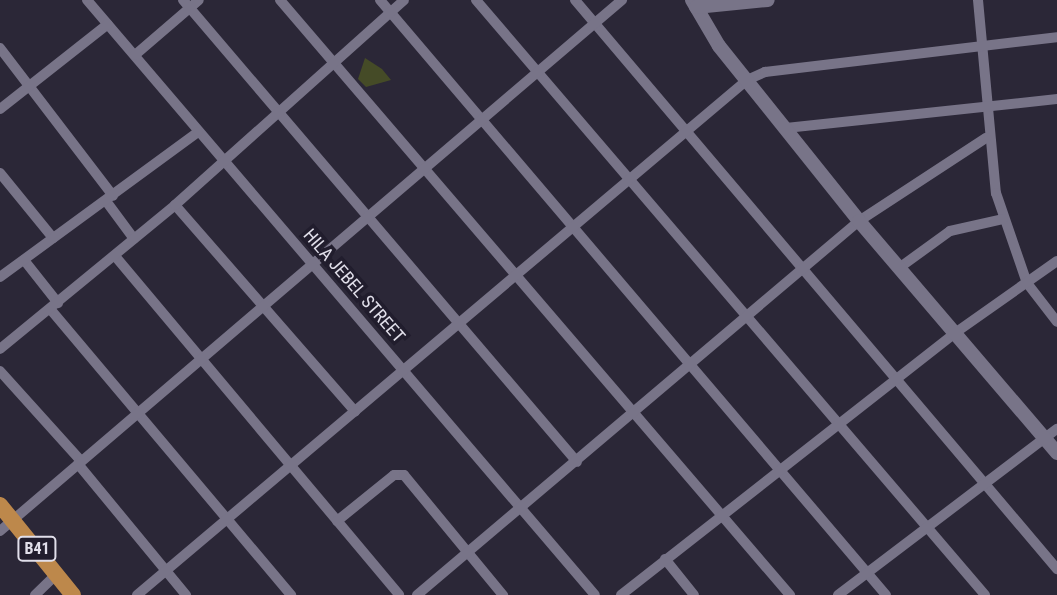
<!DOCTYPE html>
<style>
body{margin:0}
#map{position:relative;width:1057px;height:595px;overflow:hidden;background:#2b2737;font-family:"Roboto Condensed",sans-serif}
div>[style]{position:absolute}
.green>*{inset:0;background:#454b27}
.street>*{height:10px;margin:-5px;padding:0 5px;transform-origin:5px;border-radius:5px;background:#787488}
.secondary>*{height:14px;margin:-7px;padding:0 7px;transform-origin:7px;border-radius:7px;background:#787488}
.primary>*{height:16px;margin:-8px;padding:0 8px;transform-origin:8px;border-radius:8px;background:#bd884b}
span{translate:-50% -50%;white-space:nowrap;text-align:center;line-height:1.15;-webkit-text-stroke:7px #211d2d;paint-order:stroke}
.shield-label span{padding:2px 5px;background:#211d2d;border:2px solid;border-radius:5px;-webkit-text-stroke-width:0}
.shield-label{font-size:16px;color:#e1dfea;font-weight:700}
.street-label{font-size:18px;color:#e1dfea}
</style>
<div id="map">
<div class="green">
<i style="clip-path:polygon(365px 58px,382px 69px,391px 80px,366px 87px,358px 79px)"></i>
</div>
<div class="street">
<i style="left:87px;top:0;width:782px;rotate:49.51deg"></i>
<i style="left:183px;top:0;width:607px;rotate:49.54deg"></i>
<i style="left:280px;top:0;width:784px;rotate:49.4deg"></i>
<i style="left:380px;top:0;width:781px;rotate:49.62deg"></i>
<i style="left:476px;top:0;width:783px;rotate:49.45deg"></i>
<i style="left:575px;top:0;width:746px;rotate:49.73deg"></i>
<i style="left:978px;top:0;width:194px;rotate:84.7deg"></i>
<i style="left:996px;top:193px;width:95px;rotate:71deg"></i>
<i style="left:1027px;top:283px;width:49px;rotate:52.4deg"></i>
<i style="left:0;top:48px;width:186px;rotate:52.6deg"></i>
<i style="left:135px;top:55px;width:84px;rotate:-40.7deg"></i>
<i style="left:0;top:109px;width:137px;rotate:-38.2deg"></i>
<i style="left:786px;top:128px;width:273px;rotate:-6.1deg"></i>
<i style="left:0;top:173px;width:84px;rotate:50.8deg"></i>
<i style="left:106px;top:201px;width:47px;rotate:53.6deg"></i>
<i style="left:175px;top:205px;width:274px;rotate:48.9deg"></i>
<i style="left:115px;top:256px;width:442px;rotate:50deg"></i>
<i style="left:24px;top:260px;width:55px;rotate:51.7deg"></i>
<i style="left:899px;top:268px;width:63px;rotate:-36deg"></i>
<i style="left:950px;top:231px;width:54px;rotate:-12.8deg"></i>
<i style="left:0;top:277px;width:245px;rotate:-36.2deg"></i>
<i style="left:51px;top:310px;width:373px;rotate:49.9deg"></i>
<i style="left:0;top:349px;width:227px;rotate:-39.4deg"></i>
<i style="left:175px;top:205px;width:307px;rotate:-41.8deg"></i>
<i style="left:0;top:371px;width:121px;rotate:48deg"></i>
<i style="left:78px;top:464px;width:170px;rotate:50.5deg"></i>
<i style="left:337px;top:521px;width:73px;rotate:-38.9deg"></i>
<i style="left:394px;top:475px;width:10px"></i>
<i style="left:404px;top:475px;width:156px;rotate:50.5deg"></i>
<i style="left:0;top:531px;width:818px;rotate:-40.49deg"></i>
<i style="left:665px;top:559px;width:46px;rotate:51.1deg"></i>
<i style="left:35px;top:595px;width:30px;rotate:-44deg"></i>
<i style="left:137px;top:595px;width:798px;rotate:-40.17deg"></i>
<i style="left:747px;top:80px;width:20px;rotate:-24deg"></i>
<i style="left:765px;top:72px;width:294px;rotate:-6.8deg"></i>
<i style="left:417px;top:595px;width:579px;rotate:-40.24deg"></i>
<i style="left:859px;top:221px;width:152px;rotate:-33.2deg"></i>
<i style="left:621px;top:595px;width:424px;rotate:-38.1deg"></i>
<i style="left:955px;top:333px;width:125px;rotate:-35.2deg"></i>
<i style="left:838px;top:595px;width:275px;rotate:-37.2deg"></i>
</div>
<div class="secondary">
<i style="left:692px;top:0;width:53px;rotate:59.6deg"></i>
<i style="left:719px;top:46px;width:224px;rotate:51.3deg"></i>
<i style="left:859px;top:221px;width:305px;rotate:49.5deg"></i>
<i style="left:696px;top:7px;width:72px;rotate:-5.6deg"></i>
</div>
<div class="primary">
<i style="left:0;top:505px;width:116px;rotate:51deg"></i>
</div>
<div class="shield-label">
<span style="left:37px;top:549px">B41</span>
</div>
<div class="street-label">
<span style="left:354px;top:286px;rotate:49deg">HILA JEBEL STREET</span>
</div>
</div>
